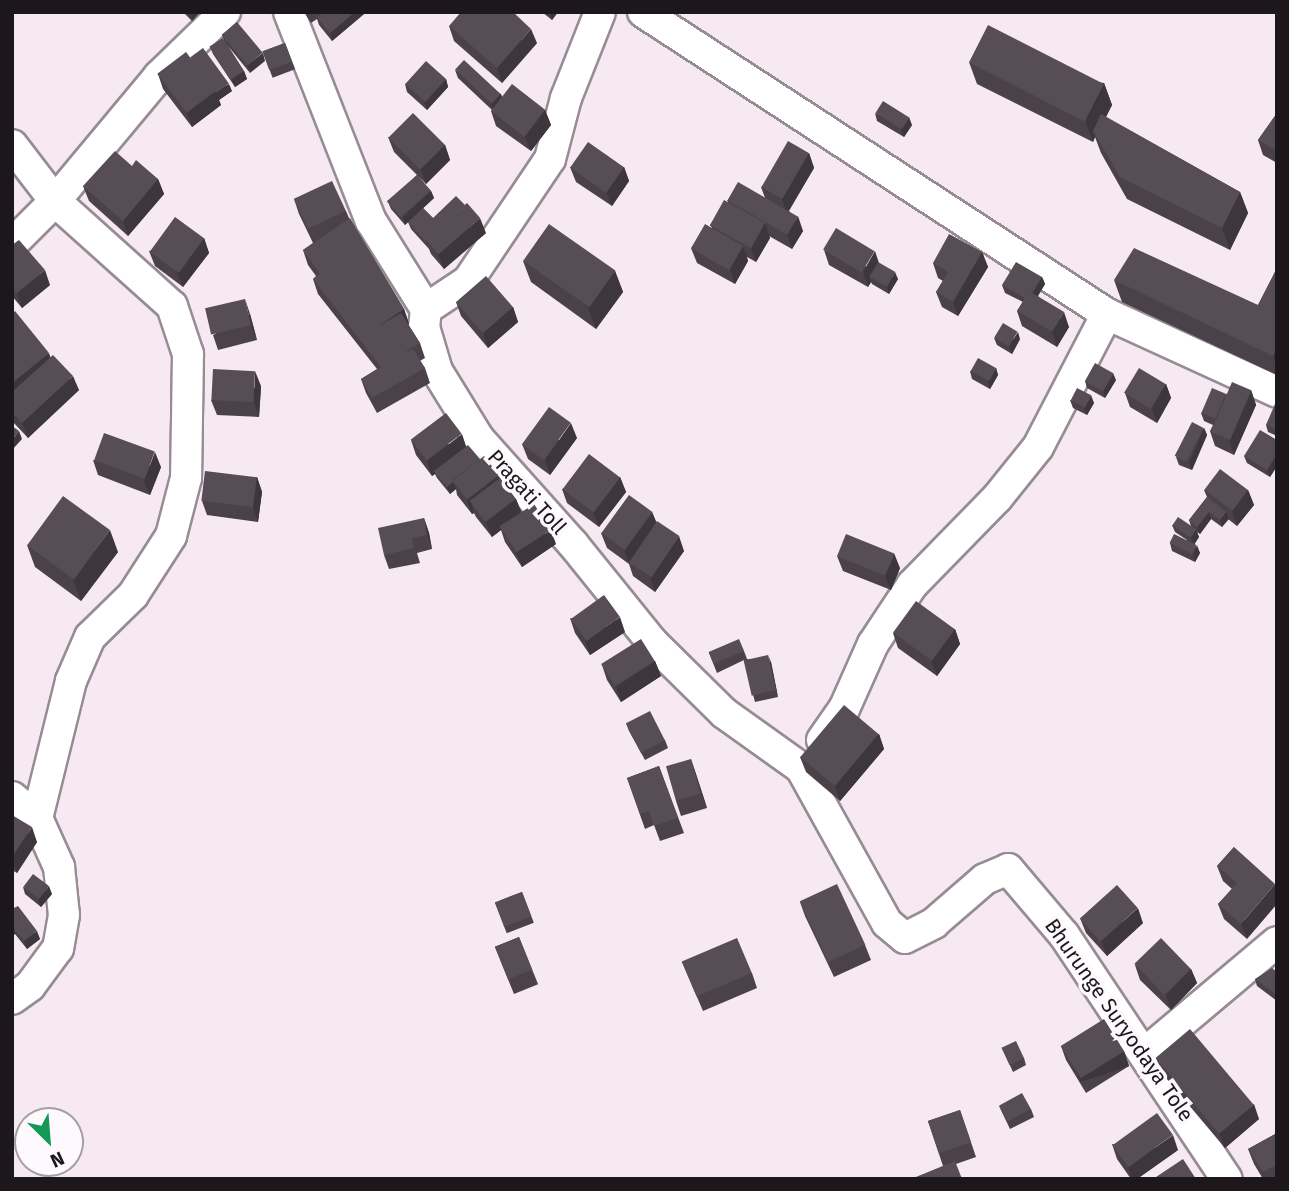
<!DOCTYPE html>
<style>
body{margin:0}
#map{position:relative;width:1289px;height:1191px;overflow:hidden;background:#f6e9f2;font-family:"Fira Sans",sans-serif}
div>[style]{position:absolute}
.roads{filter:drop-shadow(2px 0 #978c94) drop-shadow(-2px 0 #978c94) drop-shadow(0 2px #978c94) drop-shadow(0 -2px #978c94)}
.minor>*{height:30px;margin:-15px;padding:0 15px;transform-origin:15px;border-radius:15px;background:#fff}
.wall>*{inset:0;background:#4b4249;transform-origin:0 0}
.shaded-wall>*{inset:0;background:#3d363c;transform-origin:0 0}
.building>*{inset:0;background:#574d55;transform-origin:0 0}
span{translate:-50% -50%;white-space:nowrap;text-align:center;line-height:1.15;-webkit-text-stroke:7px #fef9fd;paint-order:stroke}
.street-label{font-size:21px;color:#1c171b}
.frame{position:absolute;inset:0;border:14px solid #1c171b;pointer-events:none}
.north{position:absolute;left:14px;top:1107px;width:70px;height:70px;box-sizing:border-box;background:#fef9fd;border:2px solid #a49fa3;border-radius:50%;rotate:155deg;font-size:19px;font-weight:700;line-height:28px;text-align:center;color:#1c171b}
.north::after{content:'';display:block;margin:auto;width:24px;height:32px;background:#159857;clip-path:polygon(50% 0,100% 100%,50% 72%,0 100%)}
</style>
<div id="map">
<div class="roads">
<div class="minor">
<i style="left:289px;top:12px;width:225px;rotate:68.6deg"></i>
<i style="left:371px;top:221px;width:104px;rotate:58deg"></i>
<i style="left:426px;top:309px;width:18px;rotate:96deg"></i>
<i style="left:424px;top:327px;width:46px;rotate:73.5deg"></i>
<i style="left:437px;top:371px;width:80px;rotate:58.3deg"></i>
<i style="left:479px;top:439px;width:141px;rotate:48.2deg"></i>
<i style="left:573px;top:544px;width:126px;rotate:51.1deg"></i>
<i style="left:652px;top:642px;width:101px;rotate:44.6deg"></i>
<i style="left:724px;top:713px;width:95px;rotate:35.5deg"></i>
<i style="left:801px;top:768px;width:177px;rotate:61deg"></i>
<i style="left:887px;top:923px;width:23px;rotate:40deg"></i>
<i style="left:905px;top:938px;width:33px;rotate:-27deg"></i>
<i style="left:934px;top:923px;width:67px;rotate:-40.8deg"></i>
<i style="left:985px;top:879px;width:25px;rotate:-23deg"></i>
<i style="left:1008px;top:869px;width:87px;rotate:49.7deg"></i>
<i style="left:1064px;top:935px;width:293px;rotate:56.3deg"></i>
<i style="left:643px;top:12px;width:554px;rotate:33.06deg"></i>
<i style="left:1107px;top:314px;width:187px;rotate:24.6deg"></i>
<i style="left:12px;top:145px;width:71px;rotate:52.5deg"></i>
<i style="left:55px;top:201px;width:157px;rotate:41.9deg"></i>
<i style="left:172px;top:306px;width:51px;rotate:71.6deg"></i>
<i style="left:188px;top:354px;width:124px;rotate:90.9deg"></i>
<i style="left:186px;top:478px;width:60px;rotate:104.5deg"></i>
<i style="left:171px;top:536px;width:70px;rotate:122.8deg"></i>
<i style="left:133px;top:595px;width:60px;rotate:135.7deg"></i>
<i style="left:90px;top:637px;width:48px;rotate:113.4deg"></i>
<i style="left:71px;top:681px;width:141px;rotate:103.9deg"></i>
<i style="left:37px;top:818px;width:54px;rotate:65.8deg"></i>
<i style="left:59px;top:867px;width:48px;rotate:84.1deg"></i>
<i style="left:64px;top:915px;width:34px;rotate:100deg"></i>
<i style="left:58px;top:948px;width:47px;rotate:126.4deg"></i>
<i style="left:30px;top:986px;width:22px;rotate:144deg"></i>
<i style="left:12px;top:244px;width:61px;rotate:-45deg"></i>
<i style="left:55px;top:201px;width:163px;rotate:-50.2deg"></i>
<i style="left:159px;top:76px;width:92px;rotate:-44.1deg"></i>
<i style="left:426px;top:309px;width:50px;rotate:-33.7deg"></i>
<i style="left:468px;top:281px;width:147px;rotate:-56.1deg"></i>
<i style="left:550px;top:159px;width:63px;rotate:-75.3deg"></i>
<i style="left:566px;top:98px;width:92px;rotate:-68.4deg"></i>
<i style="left:822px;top:740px;width:38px;rotate:-55deg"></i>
<i style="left:844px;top:709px;width:71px;rotate:-66deg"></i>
<i style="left:873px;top:644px;width:71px;rotate:-56.5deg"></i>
<i style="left:912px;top:585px;width:122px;rotate:-45.7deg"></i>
<i style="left:997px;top:498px;width:65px;rotate:-51.2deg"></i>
<i style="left:1038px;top:447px;width:150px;rotate:-62.6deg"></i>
<i style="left:12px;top:797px;width:33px;rotate:40deg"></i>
<i style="left:1145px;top:1053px;width:172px;rotate:-40.1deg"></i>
</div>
</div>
<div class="wall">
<i style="clip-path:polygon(183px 12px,200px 12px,192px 21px)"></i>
<i style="clip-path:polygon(304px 12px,363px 12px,364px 14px,332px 41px,319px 25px,317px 19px,311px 23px)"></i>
<i style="clip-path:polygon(542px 12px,558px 12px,552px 20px)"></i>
<i style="clip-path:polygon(237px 22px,250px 73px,228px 46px,244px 71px,247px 79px,235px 87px,213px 54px,210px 47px,224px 40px,222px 35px)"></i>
<i style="clip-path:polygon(449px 26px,537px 43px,502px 83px,454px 41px)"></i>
<i style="left:285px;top:43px;width:28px;height:24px;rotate:69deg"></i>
<i style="clip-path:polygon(191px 59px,232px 91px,219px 100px,221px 105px,192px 127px,163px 89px,158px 74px)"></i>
<i style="clip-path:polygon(969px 62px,1104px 83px,1112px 105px,1106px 117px,1240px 192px,1248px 213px,1230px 250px,1127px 199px,1101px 153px,1095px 137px,1093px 142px,977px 84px)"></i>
<i style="clip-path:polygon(455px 70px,501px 94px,502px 97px,545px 110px,551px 125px,531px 151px,496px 126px,491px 111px,492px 110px,458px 78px)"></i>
<i style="clip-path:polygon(446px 79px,448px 87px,427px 110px,407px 92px,405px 84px)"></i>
<i style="clip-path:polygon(875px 113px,912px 125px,904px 137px,877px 121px)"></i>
<i style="clip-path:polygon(1277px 113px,1277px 163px,1263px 155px,1258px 140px)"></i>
<i style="clip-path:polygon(388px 137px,445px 145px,450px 160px,426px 184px,418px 176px,431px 191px,434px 198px,423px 208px,433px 218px,486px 233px,444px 269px,431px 254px,429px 249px,411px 229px,408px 222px,405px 225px,391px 209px,388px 202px,417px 175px,394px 152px)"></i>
<i style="clip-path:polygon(809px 153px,814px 168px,789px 211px,803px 231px,792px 249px,769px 236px,770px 238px,756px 262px,747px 257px,748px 261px,735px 284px,697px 263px,691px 248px,712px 228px,710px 225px,728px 202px,727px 200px,765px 198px,761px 187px)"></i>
<i style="clip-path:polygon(132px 166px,158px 179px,164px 194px,128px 236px,89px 201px,83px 186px)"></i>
<i style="clip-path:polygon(570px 167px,624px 167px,629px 181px,612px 206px,576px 182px)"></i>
<i style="clip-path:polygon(294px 199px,346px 211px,349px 218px,404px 309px,409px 324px,408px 324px,420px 343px,425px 358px,420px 361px,425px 368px,430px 383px,377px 413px,366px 393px,361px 379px,377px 369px,318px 294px,313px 279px,316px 276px,308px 265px,303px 250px,313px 243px,299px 214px)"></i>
<i style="clip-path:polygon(204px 238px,209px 253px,183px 287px,155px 266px,149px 251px)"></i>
<i style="clip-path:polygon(12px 245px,50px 285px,22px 308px,12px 296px)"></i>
<i style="clip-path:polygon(824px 250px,898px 279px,889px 294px,872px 284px,871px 282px,868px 287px,829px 265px)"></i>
<i style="clip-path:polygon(982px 252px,988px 267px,958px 316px,942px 307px,936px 292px,943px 281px,938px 278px,933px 263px)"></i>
<i style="clip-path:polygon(523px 261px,615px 271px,623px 292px,596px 329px,531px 282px)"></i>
<i style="clip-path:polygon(1277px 268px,1277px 375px,1122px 302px,1114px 280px,1258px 305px)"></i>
<i style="clip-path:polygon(1042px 277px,1045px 284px,1038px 296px,1069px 327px,1057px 347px,1022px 326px,1017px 311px,1023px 302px,1005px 293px,1002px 285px)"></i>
<i style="clip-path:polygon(456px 302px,513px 307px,518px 322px,488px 348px,461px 316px)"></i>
<i style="clip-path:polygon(12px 314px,79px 390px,28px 438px,12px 421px)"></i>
<i style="clip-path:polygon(250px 314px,257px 340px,218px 350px,213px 335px)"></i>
<i style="clip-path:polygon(994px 338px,1020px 339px,1012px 354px,997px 345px)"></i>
<i style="clip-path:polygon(996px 368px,998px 375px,990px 389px,972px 379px,970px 371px)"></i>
<i style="clip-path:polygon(1116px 380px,1105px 398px,1087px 388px,1085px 381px)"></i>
<i style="clip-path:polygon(1166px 384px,1171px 398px,1157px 423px,1130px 407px,1125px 393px)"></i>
<i style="clip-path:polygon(261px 386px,259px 417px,217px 415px,211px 400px)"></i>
<i style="clip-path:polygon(1251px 390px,1256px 405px,1234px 455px,1215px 446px,1210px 431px,1213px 425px,1204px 421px,1201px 413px,1226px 394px)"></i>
<i style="clip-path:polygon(1070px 400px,1094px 403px,1087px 415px,1073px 408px)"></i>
<i style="clip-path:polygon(1277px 405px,1277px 436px,1268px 432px,1266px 425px)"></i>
<i style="clip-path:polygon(1204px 428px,1207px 435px,1192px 470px,1179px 465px,1176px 457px)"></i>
<i style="clip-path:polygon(577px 438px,550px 475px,528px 459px,522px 444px)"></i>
<i style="clip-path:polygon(411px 440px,466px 446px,500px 479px,516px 499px,521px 512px,556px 544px,522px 567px,505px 542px,501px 530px,492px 537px,476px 517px,474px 513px,472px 514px,457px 495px,456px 489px,450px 494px,437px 478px,435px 474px,432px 476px,416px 455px)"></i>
<i style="clip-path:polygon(1277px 440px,1277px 466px,1270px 477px,1247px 463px,1244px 456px)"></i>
<i style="clip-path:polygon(93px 460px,161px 467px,150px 495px,98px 475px)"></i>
<i style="clip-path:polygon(257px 477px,262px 492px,258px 522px,207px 515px,202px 501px)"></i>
<i style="clip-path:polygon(620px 477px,626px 492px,599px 527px,567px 503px,562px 489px)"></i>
<i style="clip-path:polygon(1204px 490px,1248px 490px,1254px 505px,1237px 526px,1228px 519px,1222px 527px,1211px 519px,1200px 534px,1197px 532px,1199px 537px,1194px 544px,1200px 553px,1195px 562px,1172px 551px,1170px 543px,1187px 540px,1175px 532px,1172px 525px,1191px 526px,1189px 520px,1207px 497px)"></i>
<i style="clip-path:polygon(652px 512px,656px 522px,684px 551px,655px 592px,633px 576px,629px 564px,607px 548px,601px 533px)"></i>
<i style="clip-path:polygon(424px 518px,429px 533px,432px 549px,417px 553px,420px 563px,389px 569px,384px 555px)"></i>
<i style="clip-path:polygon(27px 545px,118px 552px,81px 601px,35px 567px)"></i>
<i style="clip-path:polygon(837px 556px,900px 568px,891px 590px,843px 571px)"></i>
<i style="clip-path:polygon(570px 618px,625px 632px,590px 655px,575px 633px)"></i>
<i style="clip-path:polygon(955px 629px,960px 644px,937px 676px,898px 648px,893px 633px)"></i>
<i style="clip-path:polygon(744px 651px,747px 659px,771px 662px,778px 697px,755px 702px,744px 660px,717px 673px,709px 653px)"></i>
<i style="clip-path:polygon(655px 661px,661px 676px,621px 702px,607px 680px,602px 665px)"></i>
<i style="clip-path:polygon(626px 723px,665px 740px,668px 748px,645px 760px,629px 731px)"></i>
<i style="clip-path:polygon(879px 734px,884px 749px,840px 801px,806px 772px,800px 757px)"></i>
<i style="clip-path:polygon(691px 759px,707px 808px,681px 816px,676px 801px)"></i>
<i style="clip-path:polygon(659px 766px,684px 833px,660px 841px,654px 825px,645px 829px,627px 778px)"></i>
<i style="clip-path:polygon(12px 815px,37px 842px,17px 873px,12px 870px)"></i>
<i style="clip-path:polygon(1234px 847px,1247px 939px,1224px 919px,1218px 904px,1232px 889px,1223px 881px,1217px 866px)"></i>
<i style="clip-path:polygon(23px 887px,52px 894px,41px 907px,25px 894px)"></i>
<i style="left:522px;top:892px;width:33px;height:29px;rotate:69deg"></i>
<i style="clip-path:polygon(800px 902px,865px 945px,871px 960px,834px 977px,805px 916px)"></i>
<i style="clip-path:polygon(12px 909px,40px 939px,27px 949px,15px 934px,12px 936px)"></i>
<i style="clip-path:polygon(1080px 918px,1143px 923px,1107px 956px,1086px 933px)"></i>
<i style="left:519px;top:937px;width:51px;height:26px;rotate:68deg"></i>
<i style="clip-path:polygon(682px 962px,752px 973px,757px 988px,703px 1011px)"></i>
<i style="clip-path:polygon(1135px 965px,1191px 969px,1197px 983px,1171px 1010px,1140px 980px)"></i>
<i style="clip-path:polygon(1277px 972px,1277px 1001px,1257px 986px,1255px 979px)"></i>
<i style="clip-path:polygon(1061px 1046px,1124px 1051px,1129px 1066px,1086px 1093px,1066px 1060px)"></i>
<i style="clip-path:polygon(1002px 1048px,1024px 1058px,1026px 1065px,1013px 1072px)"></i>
<i style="clip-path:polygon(1156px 1058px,1259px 1119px,1225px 1148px,1161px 1072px)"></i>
<i style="clip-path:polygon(999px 1106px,1031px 1109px,1034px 1117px,1010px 1129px)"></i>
<i style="clip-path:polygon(960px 1110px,976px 1157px,956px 1164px,943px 1166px,928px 1121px)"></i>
<i style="clip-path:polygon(1277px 1133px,1277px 1179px,1263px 1179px,1254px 1164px,1248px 1149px)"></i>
<i style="clip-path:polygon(1112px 1144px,1178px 1150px,1137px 1179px,1131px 1179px,1117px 1159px)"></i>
</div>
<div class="shaded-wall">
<i style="clip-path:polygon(189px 12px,200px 12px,192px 21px)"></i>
<i style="clip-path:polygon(355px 12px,363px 12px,364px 14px,332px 41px,330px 33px)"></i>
<i style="clip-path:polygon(549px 12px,558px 12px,552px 20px)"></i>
<i style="clip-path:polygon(531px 29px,537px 43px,502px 83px,497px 68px)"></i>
<i style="clip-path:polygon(263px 53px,265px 61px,250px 73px,247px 65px)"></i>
<i style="clip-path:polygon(244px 71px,247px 79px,235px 87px,232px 80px)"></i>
<i style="clip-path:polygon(446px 79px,448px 87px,427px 110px,424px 102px)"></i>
<i style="clip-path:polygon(1104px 83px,1112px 105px,1096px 136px,1093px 131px,1095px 137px,1093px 142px,1085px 120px)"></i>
<i style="clip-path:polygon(229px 84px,232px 91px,219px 100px,221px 105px,192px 127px,187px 112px,215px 91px)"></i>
<i style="clip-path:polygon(501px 94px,503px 102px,494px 112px,491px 104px)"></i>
<i style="clip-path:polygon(545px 110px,551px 125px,531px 151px,525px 137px)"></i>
<i style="clip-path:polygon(909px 117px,912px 125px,904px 137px,901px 130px)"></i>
<i style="clip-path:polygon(445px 145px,450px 160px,426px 184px,421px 169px)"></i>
<i style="clip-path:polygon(809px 153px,814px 168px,787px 213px,782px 199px)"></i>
<i style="clip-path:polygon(624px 167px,629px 181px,612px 206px,606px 192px)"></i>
<i style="clip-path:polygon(158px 179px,164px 194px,128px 236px,123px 221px)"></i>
<i style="clip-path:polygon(431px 191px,434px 198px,405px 225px,403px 217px)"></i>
<i style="clip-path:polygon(1240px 192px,1248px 213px,1230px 250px,1222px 228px)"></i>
<i style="clip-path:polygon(798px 216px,803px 231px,792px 249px,787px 234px)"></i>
<i style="clip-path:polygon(480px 218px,486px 233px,444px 269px,438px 254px)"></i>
<i style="clip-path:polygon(765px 223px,770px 238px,756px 262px,751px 248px)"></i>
<i style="clip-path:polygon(204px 238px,209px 253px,183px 287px,177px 273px)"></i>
<i style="clip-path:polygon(743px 246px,748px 261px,735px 284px,730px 269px)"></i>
<i style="clip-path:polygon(875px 251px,880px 266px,869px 276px,871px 282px,868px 287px,863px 272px)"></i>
<i style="clip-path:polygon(982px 252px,988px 267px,958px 316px,953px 302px)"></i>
<i style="clip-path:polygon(45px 270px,50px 285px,22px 308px,17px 293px)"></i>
<i style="clip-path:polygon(615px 271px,623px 292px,596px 329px,588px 308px)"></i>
<i style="clip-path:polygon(895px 272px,898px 279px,889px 294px,887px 286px)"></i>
<i style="clip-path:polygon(1042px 277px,1045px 284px,1031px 307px,1029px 300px)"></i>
<i style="clip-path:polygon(245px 299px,250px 314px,257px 340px,251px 325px)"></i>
<i style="clip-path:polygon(513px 307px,518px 322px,488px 348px,483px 333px)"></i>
<i style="clip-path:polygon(404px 309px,409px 324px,382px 342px,377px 327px)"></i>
<i style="clip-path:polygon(1064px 312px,1069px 327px,1057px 347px,1052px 332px)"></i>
<i style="clip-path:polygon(1018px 332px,1020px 339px,1012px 354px,1009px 346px)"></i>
<i style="clip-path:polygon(1277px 349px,1277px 365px,1273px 356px)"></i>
<i style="clip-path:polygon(49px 353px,54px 368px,16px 399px,12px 390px,12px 383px)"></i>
<i style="clip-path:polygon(996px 368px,998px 375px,990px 389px,988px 382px)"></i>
<i style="clip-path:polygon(255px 371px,261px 386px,259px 417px,254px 402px)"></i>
<i style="clip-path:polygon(1113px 373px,1116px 380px,1105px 398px,1103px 391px)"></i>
<i style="clip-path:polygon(73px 376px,79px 390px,28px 438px,22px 423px)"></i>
<i style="clip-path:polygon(1166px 384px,1171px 398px,1157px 423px,1152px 408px)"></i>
<i style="clip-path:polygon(1251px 390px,1256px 405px,1234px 455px,1229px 440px)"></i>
<i style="clip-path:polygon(1091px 395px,1094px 403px,1087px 415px,1084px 408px)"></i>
<i style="clip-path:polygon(571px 423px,577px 438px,550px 475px,545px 460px)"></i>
<i style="clip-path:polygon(1204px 428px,1207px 435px,1192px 470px,1189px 463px)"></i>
<i style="clip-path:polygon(19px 431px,22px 439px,12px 450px,12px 440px)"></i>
<i style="clip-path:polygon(462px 434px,467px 449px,434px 471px,435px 474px,432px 476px,427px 461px)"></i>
<i style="clip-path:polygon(155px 452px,161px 467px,150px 495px,144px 481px)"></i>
<i style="clip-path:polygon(1277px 454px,1277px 466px,1270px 477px,1267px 470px)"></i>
<i style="clip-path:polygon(499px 475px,505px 490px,471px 502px,474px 513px,472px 514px,467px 500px)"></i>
<i style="clip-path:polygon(257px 477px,262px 492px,258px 522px,253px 507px)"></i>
<i style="clip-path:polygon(620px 477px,626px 492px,599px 527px,593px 512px)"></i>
<i style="clip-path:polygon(453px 482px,456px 489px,450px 494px,447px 487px)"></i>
<i style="clip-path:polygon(1248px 490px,1254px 505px,1237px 526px,1232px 511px)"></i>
<i style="clip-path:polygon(516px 499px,522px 513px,500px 527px,501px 530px,492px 537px,486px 522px)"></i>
<i style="clip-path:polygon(652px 512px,658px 526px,629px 562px,624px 550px)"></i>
<i style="clip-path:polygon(1209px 512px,1211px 519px,1200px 534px,1197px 527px)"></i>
<i style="clip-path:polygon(1226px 512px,1229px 519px,1222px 527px,1220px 520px)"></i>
<i style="clip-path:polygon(424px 518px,429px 533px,432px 549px,427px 535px)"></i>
<i style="clip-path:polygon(1196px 529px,1199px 537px,1194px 545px,1191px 537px)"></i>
<i style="clip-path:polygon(110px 530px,118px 552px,81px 601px,73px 579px)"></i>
<i style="clip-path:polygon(551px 530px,556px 544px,522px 567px,516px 552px)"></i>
<i style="clip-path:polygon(679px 536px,684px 551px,655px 592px,650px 577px)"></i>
<i style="clip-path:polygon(1197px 545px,1200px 553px,1195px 562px,1193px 555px)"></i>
<i style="clip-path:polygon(894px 553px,900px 568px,891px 590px,885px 576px)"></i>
<i style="clip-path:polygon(620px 617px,625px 632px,590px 655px,585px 641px)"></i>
<i style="clip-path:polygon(955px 629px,960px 644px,937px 676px,931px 661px)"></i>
<i style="clip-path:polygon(768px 655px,771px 662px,778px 697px,776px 690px)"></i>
<i style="clip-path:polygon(655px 661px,661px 676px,621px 702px,616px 687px)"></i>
<i style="clip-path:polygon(879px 734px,884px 749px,840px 801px,835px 786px)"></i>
<i style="clip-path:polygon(691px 759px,696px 774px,707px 808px,701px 794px)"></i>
<i style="clip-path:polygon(32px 827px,37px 842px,17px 873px,12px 857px)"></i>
<i style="clip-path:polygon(1275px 884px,1277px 889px,1277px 904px,1247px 939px,1241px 924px)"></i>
<i style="clip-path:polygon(49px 886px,52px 894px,41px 907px,38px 900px)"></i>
<i style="clip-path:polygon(1138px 908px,1143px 923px,1107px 956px,1101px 941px)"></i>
<i style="clip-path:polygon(13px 926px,15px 934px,12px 936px,12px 927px)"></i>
<i style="clip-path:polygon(37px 931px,40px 939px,27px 949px,24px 941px)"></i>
<i style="clip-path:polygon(1191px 969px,1197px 983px,1171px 1010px,1166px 995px)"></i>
<i style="left:1124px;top:1051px;width:16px;height:51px;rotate:72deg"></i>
<i style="clip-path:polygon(1254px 1104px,1259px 1119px,1225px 1148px,1219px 1133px)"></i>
<i style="clip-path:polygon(1173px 1135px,1178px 1150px,1137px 1179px,1132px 1179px,1128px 1167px)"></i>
</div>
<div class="building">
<i style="clip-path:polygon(323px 12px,355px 12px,330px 33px,317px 17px)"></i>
<i style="clip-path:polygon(461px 12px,513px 12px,531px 29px,497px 68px,449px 26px)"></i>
<i style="left:237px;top:22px;width:40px;height:20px;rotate:50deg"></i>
<i style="left:988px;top:25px;width:130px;height:42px;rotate:27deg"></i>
<i style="left:223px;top:38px;width:39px;height:16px;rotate:58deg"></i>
<i style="left:285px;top:43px;width:20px;height:24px;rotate:70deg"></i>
<i style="left:203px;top:48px;width:44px;height:16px;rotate:54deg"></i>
<i style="left:186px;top:52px;width:49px;height:36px;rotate:53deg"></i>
<i style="left:464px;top:60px;width:50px;height:13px;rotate:43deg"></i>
<i style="left:426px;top:61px;width:27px;height:31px;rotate:42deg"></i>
<i style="left:512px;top:84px;width:42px;height:34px;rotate:38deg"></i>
<i style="left:883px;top:101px;width:31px;height:14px;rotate:32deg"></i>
<i style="left:413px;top:113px;width:45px;height:35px;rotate:45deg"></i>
<i style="clip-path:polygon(1277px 113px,1277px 151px,1258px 140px)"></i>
<i style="clip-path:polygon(1101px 114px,1240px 192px,1222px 228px,1120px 177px,1093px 131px)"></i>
<i style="left:788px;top:141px;width:24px;height:53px;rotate:30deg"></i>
<i style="left:588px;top:142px;width:44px;height:31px;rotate:35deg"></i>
<i style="clip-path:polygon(115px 151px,132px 166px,136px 160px,158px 179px,123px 221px,83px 186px)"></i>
<i style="left:417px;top:175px;width:21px;height:40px;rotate:49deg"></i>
<i style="left:332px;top:181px;width:33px;height:42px;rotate:65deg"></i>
<i style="left:738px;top:182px;width:69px;height:21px;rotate:30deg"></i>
<i style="clip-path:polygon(456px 196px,465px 205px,426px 240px,426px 242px,408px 222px,423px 208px,433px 218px)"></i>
<i style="left:724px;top:200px;width:47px;height:29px;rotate:29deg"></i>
<i style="left:467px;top:203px;width:20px;height:55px;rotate:49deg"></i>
<i style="left:175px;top:217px;width:36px;height:43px;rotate:36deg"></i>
<i style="clip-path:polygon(350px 218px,404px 309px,377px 327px,401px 313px,420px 343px,402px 354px,413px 349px,425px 368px,372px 398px,361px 379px,381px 367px,313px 279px,320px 274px,303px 250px)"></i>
<i style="left:549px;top:224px;width:81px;height:45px;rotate:35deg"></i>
<i style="left:705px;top:224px;width:44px;height:28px;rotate:30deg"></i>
<i style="left:836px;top:228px;width:45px;height:25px;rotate:31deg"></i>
<i style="clip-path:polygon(949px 234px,982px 252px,953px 302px,936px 292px,948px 272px,933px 263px)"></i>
<i style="clip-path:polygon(19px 240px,45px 270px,17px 293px,12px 288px,12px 245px)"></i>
<i style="clip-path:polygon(1134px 248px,1258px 305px,1277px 268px,1277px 349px,1273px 356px,1114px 280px)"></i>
<i style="left:878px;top:262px;width:20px;height:17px;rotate:30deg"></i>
<i style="clip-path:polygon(1016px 262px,1042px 277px,1032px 293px,1029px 291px,1025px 298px,1002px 285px)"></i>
<i style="left:486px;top:276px;width:41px;height:40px;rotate:49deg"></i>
<i style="left:1029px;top:291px;width:41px;height:23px;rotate:31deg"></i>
<i style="left:245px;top:299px;width:27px;height:41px;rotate:77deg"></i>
<i style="clip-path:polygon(15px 311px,49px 353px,12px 383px,12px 314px)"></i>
<i style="left:1003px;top:323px;width:17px;height:17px;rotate:31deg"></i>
<i style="clip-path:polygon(53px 355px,73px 376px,22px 423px,12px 412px,12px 392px)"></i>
<i style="left:978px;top:358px;width:21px;height:15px;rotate:29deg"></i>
<i style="left:1095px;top:363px;width:21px;height:21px;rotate:29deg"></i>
<i style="left:1139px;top:368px;width:31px;height:29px;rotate:31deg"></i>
<i style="left:213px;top:369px;width:42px;height:31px;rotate:3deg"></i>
<i style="left:1232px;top:382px;width:21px;height:54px;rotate:23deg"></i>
<i style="left:1077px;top:388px;width:16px;height:14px;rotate:27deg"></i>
<i style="left:1212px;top:388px;width:15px;height:27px;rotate:23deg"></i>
<i style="clip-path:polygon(1275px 404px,1277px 405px,1277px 430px,1266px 425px)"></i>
<i style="left:549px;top:407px;width:27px;height:46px;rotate:36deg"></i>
<i style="left:446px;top:413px;width:26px;height:44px;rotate:53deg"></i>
<i style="left:1192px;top:422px;width:13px;height:38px;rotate:27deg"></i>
<i style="clip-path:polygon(12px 426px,19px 431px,12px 440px)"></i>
<i style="clip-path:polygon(1260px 430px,1277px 440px,1277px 454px,1267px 470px,1244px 456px)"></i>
<i style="left:104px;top:433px;width:54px;height:29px;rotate:20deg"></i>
<i style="clip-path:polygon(468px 445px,480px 459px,452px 480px,453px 482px,447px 487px,434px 471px)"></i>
<i style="left:589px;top:454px;width:39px;height:44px;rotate:37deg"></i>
<i style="left:484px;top:456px;width:24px;height:40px;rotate:52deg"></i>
<i style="left:1220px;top:469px;width:35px;height:26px;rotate:37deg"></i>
<i style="left:205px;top:471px;width:52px;height:30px;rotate:7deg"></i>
<i style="left:500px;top:478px;width:26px;height:38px;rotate:53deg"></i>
<i style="left:629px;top:495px;width:29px;height:47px;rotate:36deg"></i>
<i style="left:63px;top:496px;width:58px;height:61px;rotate:36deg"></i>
<i style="clip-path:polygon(1207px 497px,1226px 512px,1220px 520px,1209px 512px,1197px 527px,1189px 520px)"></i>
<i style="left:534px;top:504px;width:31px;height:41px;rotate:57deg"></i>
<i style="left:1178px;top:517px;width:22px;height:10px;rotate:34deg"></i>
<i style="clip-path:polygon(424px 518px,427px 535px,412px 538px,414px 548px,384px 555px,378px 528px)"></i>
<i style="left:657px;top:521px;width:27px;height:50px;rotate:34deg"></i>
<i style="left:846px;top:534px;width:52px;height:24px;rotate:22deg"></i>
<i style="left:1174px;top:534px;width:25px;height:10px;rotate:26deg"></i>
<i style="left:604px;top:595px;width:27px;height:41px;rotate:54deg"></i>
<i style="left:916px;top:601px;width:48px;height:39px;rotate:36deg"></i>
<i style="left:641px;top:639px;width:26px;height:47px;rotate:58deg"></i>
<i style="left:739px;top:639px;width:13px;height:33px;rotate:67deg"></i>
<i style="left:768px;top:655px;width:36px;height:25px;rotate:77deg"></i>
<i style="left:844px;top:705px;width:45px;height:68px;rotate:40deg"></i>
<i style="left:650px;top:711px;width:33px;height:27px;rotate:63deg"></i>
<i style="left:691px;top:759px;width:36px;height:26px;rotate:74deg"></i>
<i style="clip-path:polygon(659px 766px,678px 818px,654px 826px,649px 811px,640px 814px,627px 778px)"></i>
<i style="clip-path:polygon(12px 815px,32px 827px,12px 857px)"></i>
<i style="clip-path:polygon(1234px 847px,1275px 884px,1241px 924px,1218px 904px,1237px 883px,1217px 866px)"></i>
<i style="left:33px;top:874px;width:20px;height:16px;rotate:37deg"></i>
<i style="left:837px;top:884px;width:67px;height:41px;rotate:65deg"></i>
<i style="left:1117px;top:885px;width:31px;height:50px;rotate:48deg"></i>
<i style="left:522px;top:892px;width:26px;height:29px;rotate:69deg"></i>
<i style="clip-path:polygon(18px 906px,37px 931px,24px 941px,12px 927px,12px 909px)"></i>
<i style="left:519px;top:937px;width:35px;height:26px;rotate:68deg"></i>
<i style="left:737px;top:938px;width:38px;height:60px;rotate:67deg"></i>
<i style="left:1161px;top:938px;width:43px;height:37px;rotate:46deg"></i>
<i style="clip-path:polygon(1272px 968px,1277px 972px,1277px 995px,1255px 979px)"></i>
<i style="left:1104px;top:1019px;width:38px;height:51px;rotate:58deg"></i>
<i style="left:1190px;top:1029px;width:99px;height:45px;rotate:50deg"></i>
<i style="left:1016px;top:1041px;width:19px;height:16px;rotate:65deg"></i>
<i style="left:1022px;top:1093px;width:18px;height:26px;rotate:61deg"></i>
<i style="left:960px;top:1110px;width:34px;height:34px;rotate:71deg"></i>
<i style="left:1157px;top:1113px;width:27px;height:55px;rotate:54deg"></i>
<i style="clip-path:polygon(1277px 1133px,1277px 1165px,1263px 1172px,1248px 1149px)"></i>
<i style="clip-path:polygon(1183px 1159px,1196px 1179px,1153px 1179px)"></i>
<i style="clip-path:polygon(955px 1161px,962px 1179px,911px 1179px)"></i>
</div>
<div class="street-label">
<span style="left:527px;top:492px;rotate:48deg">Pragati Toll</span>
<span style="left:1119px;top:1020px;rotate:55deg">Bhurunge Suryodaya Tole</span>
</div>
<div class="frame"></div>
<div class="north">N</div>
</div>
